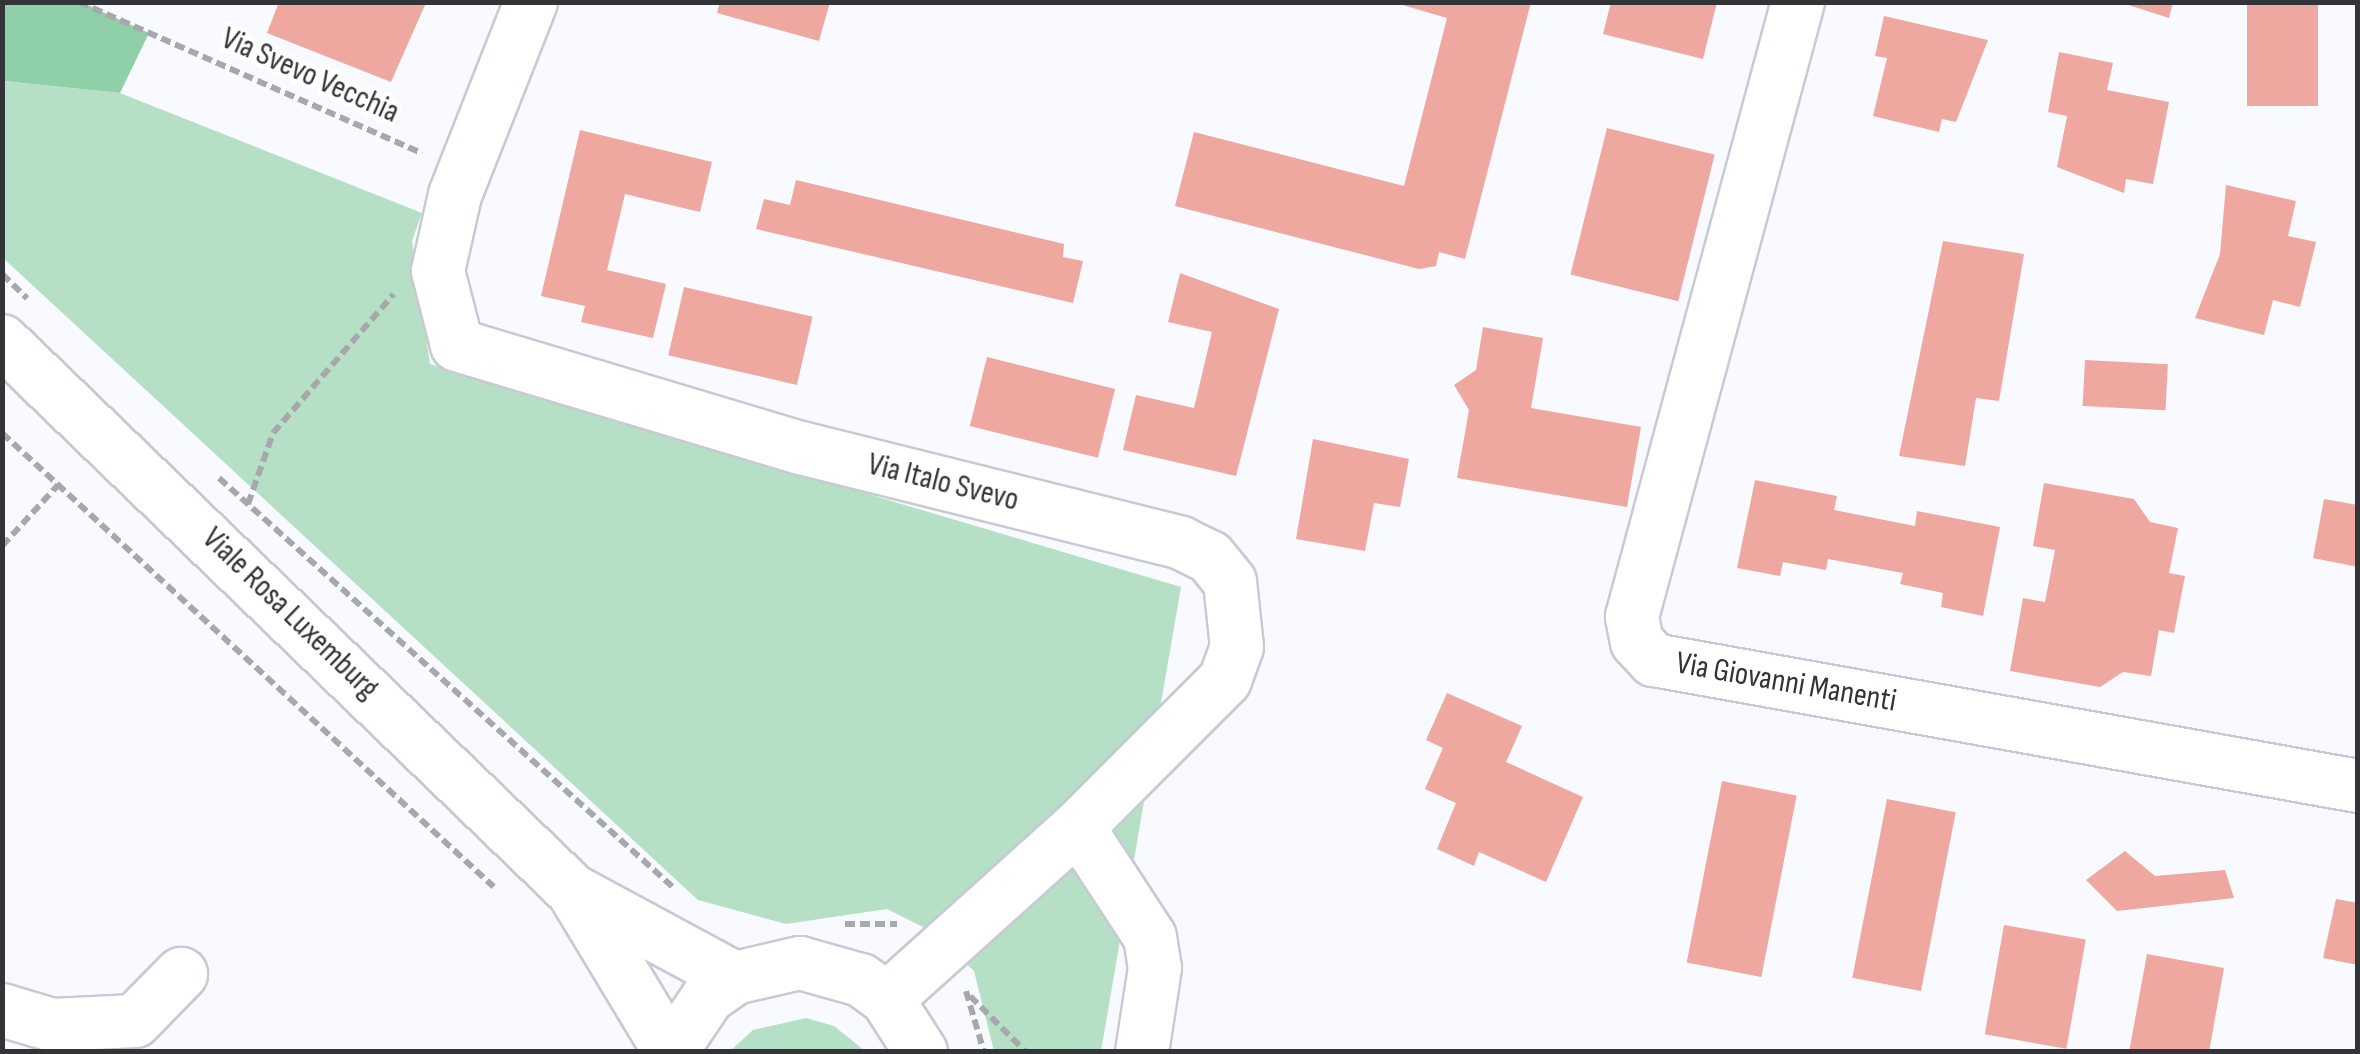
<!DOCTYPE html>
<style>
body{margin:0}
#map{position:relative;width:2360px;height:1054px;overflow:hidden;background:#f8faff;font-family:"Sofia Sans Condensed",sans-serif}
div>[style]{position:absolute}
.green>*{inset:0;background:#b5e0c5}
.forest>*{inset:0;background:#90d0a9}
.building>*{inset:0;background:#efa8a0;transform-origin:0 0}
.path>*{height:6px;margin-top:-3px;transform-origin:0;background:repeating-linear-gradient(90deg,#a6a8ac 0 10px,transparent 0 15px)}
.roads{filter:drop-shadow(2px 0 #c7cad2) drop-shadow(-2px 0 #c7cad2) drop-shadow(0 2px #c7cad2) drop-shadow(0 -2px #c7cad2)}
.minor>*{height:52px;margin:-26px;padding:0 26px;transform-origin:26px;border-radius:26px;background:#fff}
span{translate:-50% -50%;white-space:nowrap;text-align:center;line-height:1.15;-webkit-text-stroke:9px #fff;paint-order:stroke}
.street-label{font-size:32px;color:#323437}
.frame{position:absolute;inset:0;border:5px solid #323437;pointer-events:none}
</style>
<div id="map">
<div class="green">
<i style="clip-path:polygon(2px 81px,120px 93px,422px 213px,412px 241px,430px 364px,1181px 587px,1101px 1051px,994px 1051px,974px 971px,931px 931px,887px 909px,786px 924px,698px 900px,3px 258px)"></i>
<i style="clip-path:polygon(806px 1018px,834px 1026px,865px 1051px,730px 1051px,753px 1030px)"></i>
</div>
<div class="forest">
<i style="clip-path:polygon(2px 3px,83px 3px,149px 33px,120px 93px,3px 81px)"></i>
</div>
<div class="building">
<i style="clip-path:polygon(279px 2px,420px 2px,425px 5px,391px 82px,267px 33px)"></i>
<i style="clip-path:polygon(720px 2px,830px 2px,819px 41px,717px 13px)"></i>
<i style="clip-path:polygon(1392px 2px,1531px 2px,1465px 259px,1439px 252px,1436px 266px,1419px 269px,1175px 206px,1194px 132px,1404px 186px,1447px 18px)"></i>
<i style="clip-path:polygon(1611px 2px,1717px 2px,1703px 59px,1603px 34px)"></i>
<i style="clip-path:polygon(2119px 2px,2173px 2px,2169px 18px)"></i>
<i style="left:2247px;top:2px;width:71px;height:104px"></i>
<i style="clip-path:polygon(1884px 16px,1988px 40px,1956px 122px,1942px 119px,1939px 132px,1873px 116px,1887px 58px,1875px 56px)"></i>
<i style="clip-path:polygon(2059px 52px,2113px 63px,2107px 90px,2169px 102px,2153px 184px,2126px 179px,2124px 193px,2057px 167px,2067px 116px,2048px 112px)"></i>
<i style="left:1607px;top:128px;width:111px;height:151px;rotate:14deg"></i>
<i style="clip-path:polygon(580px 130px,712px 162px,700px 212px,625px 194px,607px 270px,666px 284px,653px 338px,581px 322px,585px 306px,541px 296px)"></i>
<i style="clip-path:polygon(796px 180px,1064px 244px,1063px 257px,1083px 261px,1073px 303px,756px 229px,764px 199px,790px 205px)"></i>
<i style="clip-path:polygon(2226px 185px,2296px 201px,2288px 236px,2316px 242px,2300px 307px,2273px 300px,2264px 335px,2195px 318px,2220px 254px)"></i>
<i style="clip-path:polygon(1943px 241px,2024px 254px,1999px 401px,1976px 398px,1965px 466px,1899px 456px)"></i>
<i style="clip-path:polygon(1180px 273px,1279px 309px,1236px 476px,1123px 450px,1136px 395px,1194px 408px,1212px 332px,1168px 322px)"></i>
<i style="left:684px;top:287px;width:132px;height:70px;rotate:13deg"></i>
<i style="clip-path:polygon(1483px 327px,1543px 338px,1531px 408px,1641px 427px,1627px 507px,1457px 478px,1469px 410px,1454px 385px,1476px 370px)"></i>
<i style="left:987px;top:357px;width:132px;height:71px;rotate:14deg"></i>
<i style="left:2085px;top:360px;width:83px;height:46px;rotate:3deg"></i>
<i style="clip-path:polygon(1313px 439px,1409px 459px,1400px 507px,1374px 503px,1365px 551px,1296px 539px)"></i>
<i style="clip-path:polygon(1755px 480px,1837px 496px,1834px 510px,1915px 526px,1917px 511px,2000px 527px,1983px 616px,1941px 607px,1943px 593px,1900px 584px,1903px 573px,1828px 559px,1826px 570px,1783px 562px,1780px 576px,1737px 568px)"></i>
<i style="clip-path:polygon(2044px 483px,2134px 499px,2150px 522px,2178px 528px,2169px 573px,2185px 576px,2174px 633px,2159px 630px,2151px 676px,2123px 672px,2100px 687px,2010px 671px,2023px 598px,2045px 602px,2055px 550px,2033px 546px)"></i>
<i style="clip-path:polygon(2324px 499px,2358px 505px,2358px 567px,2313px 558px)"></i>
<i style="clip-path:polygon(1447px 693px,1522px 726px,1506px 762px,1583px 797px,1546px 882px,1479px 852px,1474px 866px,1437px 849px,1456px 803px,1425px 789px,1443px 748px,1426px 740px)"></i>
<i style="left:1722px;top:781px;width:76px;height:185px;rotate:11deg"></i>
<i style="left:1887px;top:799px;width:70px;height:182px;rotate:11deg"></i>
<i style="clip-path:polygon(2125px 851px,2155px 876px,2225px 870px,2234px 898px,2117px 911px,2086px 880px)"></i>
<i style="clip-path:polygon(2336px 899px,2358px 903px,2358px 965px,2323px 958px)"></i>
<i style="left:2004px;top:925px;width:83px;height:111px;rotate:10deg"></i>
<i style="clip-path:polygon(2147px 954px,2224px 968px,2209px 1052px,2129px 1052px)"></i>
</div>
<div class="path">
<i style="left:79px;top:2px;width:375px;rotate:23.8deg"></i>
<i style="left:2px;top:274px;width:35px;rotate:44deg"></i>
<i style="left:2px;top:433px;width:669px;rotate:42.7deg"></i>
<i style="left:219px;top:478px;width:612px;rotate:42.02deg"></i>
<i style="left:248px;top:504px;width:75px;rotate:-70.6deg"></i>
<i style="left:273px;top:433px;width:184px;rotate:-49deg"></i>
<i style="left:2px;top:546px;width:83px;rotate:-47.4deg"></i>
<i style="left:845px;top:924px;width:52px"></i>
<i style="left:966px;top:991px;width:64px;rotate:73.6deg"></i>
<i style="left:970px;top:996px;width:79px;rotate:45deg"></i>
</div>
<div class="roads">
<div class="minor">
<i style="left:531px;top:2px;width:207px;rotate:111.5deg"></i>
<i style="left:455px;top:195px;width:78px;rotate:102.6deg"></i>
<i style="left:438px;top:271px;width:76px;rotate:75.6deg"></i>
<i style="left:457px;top:345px;width:359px;rotate:16.7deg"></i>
<i style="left:801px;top:448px;width:392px;rotate:14deg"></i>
<i style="left:1181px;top:543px;width:32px;rotate:26deg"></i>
<i style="left:1210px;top:557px;width:32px;rotate:51deg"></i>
<i style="left:1230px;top:582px;width:65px;rotate:83.9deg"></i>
<i style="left:1237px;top:647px;width:35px;rotate:110deg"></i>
<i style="left:1225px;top:680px;width:208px;rotate:135deg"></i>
<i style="left:1078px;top:827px;width:131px;rotate:56.8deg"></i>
<i style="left:1150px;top:937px;width:31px;rotate:81deg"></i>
<i style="left:1155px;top:968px;width:85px;rotate:98.8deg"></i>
<i style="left:1798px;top:2px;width:637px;rotate:105.11deg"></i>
<i style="left:1632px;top:617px;width:25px;rotate:79deg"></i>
<i style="left:1637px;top:642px;width:25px;rotate:47deg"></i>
<i style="left:1654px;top:660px;width:715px;rotate:10.15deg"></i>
<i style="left:2px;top:341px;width:793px;rotate:43.93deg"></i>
<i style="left:573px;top:891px;width:188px;rotate:58.9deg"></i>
<i style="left:575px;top:892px;width:182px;rotate:28.3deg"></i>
<i style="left:887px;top:999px;width:257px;rotate:-42deg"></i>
<i style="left:2px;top:1010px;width:52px;rotate:16.7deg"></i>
<i style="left:52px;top:1025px;width:83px;rotate:-2.8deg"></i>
<i style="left:135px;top:1021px;width:66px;rotate:-45.6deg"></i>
<i style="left:671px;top:1052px;width:66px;rotate:-56.1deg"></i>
<i style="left:708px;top:997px;width:33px;rotate:-35deg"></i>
<i style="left:735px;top:978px;width:67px;rotate:-13deg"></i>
<i style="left:800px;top:963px;width:63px;rotate:15.6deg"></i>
<i style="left:861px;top:980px;width:32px;rotate:36deg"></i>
<i style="left:887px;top:999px;width:63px;rotate:57.3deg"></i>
</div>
</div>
<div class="street-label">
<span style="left:310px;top:76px;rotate:24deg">Via Svevo Vecchia</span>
<span style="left:943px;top:483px;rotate:14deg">Via Italo Svevo</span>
<span style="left:290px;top:614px;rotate:44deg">Viale Rosa Luxemburg</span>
<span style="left:1786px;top:683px;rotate:10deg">Via Giovanni Manenti</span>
</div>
<div class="frame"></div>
</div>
